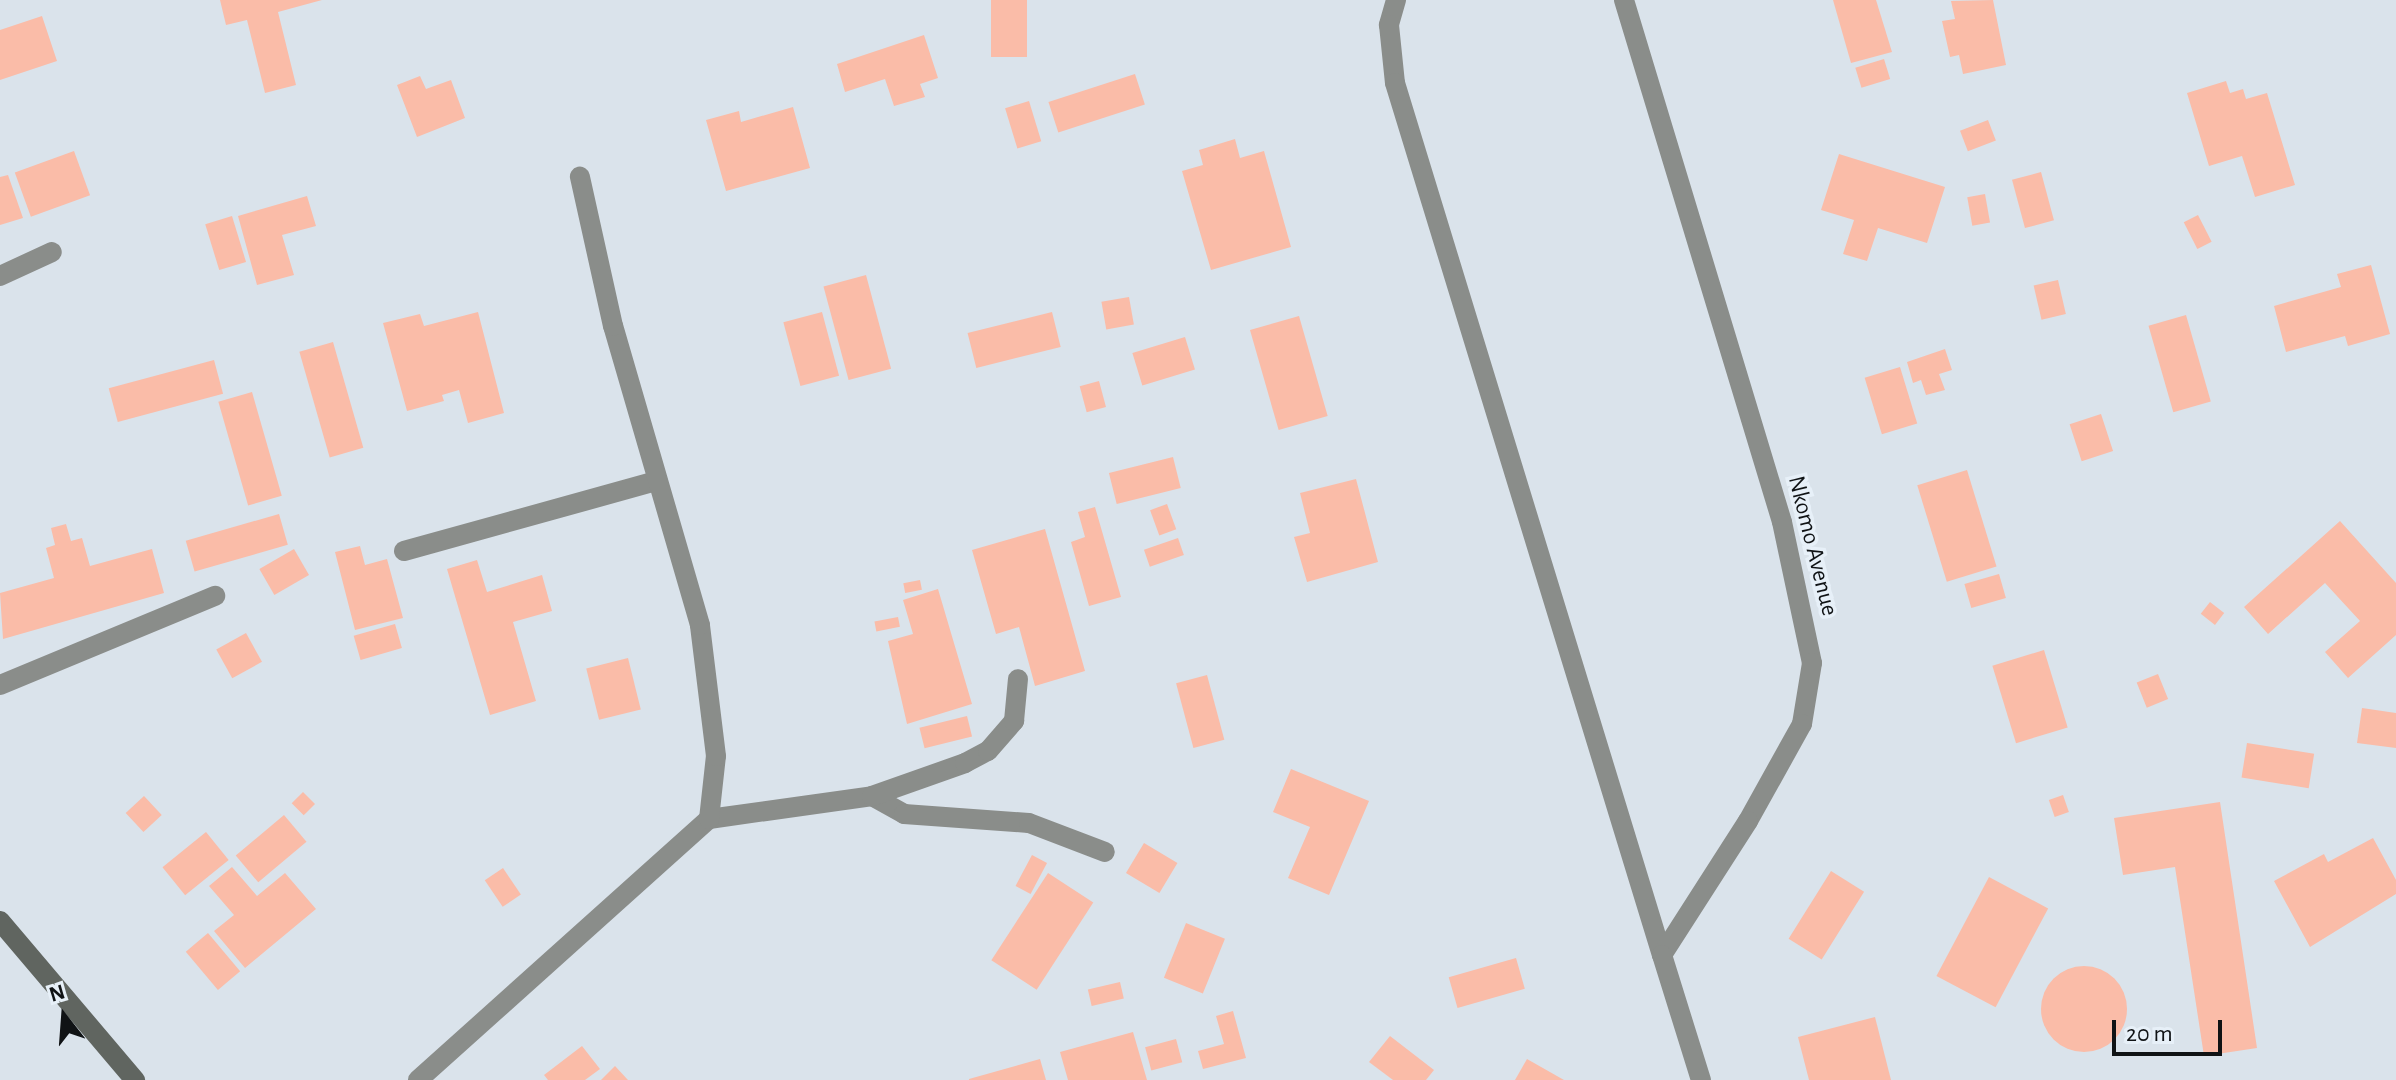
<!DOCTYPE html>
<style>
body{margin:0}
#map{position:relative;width:2396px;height:1080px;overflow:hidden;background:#dae3eb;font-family:"Alegreya Sans",sans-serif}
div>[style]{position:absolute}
.building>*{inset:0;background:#fabca8;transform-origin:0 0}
.round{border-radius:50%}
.street>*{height:20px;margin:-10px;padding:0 10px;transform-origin:10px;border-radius:10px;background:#8a8d8a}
.secondary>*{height:20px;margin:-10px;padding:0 10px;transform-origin:10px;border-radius:10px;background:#606560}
span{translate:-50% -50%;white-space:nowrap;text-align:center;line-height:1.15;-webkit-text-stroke:7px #e7f0f8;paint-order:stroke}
.street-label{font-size:24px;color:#101315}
.north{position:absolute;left:24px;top:976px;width:80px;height:80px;-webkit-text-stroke:6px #e7f0f8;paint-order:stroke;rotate:343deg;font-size:22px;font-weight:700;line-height:32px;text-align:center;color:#101315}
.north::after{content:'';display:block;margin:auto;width:28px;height:36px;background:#101315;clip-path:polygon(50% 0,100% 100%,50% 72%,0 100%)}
.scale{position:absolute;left:2112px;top:1020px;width:110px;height:36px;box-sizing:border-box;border:4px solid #101315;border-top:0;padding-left:10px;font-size:24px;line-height:28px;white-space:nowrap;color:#101315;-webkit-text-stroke:6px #e7f0f8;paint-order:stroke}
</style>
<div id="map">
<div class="building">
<i style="clip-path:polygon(220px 0,322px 0,278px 12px,296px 85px,265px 93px,247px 20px,226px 25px)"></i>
<i style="left:991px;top:0;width:36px;height:57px"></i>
<i style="clip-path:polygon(1833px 0,1876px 0,1892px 52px,1851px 63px)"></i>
<i style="clip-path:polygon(1993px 0,2006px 65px,1963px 74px,1959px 55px,1950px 57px,1942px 21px,1955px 19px,1951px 1px)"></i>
<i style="clip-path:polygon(42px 16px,57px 61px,0 80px,0 30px)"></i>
<i style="clip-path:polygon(924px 35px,938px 78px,920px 84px,925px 97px,894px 106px,885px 79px,845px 92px,837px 64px)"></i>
<i style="left:1884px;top:59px;width:21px;height:30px;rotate:73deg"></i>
<i style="left:1135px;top:74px;width:32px;height:91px;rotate:72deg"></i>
<i style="clip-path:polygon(420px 76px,426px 89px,451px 80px,465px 118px,417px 137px,397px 85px)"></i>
<i style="clip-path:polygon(2226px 81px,2230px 93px,2243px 89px,2246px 99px,2267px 93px,2295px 185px,2255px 197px,2242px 156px,2209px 166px,2187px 93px)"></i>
<i style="left:1029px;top:101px;width:42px;height:25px;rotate:73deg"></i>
<i style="clip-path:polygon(793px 107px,810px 168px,726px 191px,706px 120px,739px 111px,741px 122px)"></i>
<i style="left:1988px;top:120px;width:22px;height:30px;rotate:69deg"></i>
<i style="clip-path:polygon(1235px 139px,1240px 158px,1264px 151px,1291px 247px,1211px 270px,1182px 171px,1203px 165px,1199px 150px)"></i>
<i style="left:74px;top:151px;width:47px;height:63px;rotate:70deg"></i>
<i style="clip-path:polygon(1839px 154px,1945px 187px,1927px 243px,1878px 228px,1867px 261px,1843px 254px,1854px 220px,1821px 210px)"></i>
<i style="left:2041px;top:172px;width:50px;height:30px;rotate:75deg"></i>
<i style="clip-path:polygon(8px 175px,23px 218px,0 225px,0 177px)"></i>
<i style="left:1985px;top:194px;width:29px;height:18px;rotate:80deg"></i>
<i style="clip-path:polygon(307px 196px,316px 226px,282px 235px,294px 275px,257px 285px,238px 216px)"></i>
<i style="left:2198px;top:215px;width:30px;height:16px;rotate:63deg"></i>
<i style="left:232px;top:216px;width:48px;height:28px;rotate:73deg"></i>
<i style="clip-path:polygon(2371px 265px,2390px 334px,2348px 346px,2345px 336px,2286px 352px,2274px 306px,2341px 287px,2337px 274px)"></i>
<i style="left:866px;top:275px;width:97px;height:44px;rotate:75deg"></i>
<i style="left:2058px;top:280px;width:35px;height:25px;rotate:77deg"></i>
<i style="left:1129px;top:297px;width:28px;height:28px;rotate:80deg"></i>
<i style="clip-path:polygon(478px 312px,504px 413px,468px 423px,459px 390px,442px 395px,444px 401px,407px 411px,383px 323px,420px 314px,424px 326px)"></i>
<i style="left:822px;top:312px;width:66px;height:40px;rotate:75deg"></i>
<i style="left:1052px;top:312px;width:36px;height:87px;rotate:76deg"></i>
<i style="left:2186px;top:315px;width:90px;height:39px;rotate:74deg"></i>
<i style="left:1299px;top:316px;width:104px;height:51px;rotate:74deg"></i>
<i style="left:1185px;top:337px;width:34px;height:55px;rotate:73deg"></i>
<i style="left:333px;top:342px;width:110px;height:35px;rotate:74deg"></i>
<i style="clip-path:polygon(1945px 349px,1952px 370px,1939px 374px,1945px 390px,1926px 395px,1921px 380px,1913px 383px,1907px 362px)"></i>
<i style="left:214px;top:360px;width:35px;height:109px;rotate:75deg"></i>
<i style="left:1900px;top:367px;width:59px;height:37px;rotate:73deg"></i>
<i style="left:1099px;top:381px;width:27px;height:20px;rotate:75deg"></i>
<i style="left:252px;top:392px;width:108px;height:35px;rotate:74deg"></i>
<i style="left:2101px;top:414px;width:39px;height:33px;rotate:72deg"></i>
<i style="left:1173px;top:457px;width:32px;height:66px;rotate:76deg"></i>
<i style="left:1967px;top:470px;width:101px;height:52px;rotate:73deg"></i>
<i style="clip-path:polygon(1356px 479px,1378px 562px,1307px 582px,1294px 537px,1310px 533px,1300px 493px)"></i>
<i style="left:1167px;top:504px;width:27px;height:18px;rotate:70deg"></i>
<i style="clip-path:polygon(1095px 507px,1121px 597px,1089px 606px,1071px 542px,1085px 537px,1078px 512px)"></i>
<i style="left:279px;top:514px;width:32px;height:97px;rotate:74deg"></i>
<i style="clip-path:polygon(2340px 521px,2396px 583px,2396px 635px,2348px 678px,2325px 652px,2360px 621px,2325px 583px,2268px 634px,2244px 607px)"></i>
<i style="clip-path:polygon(66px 524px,71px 541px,82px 538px,90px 566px,152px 549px,164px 593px,3px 639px,0 593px,54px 578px,46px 548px,55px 545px,51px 528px)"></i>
<i style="clip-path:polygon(1045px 529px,1085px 671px,1035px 686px,1019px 627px,996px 634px,972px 550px)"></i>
<i style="left:1178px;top:538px;width:18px;height:36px;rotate:71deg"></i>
<i style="clip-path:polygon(360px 546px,365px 565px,387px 559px,403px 618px,355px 630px,335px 552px)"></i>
<i style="left:294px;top:549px;width:30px;height:40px;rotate:60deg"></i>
<i style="clip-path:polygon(477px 560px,487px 592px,542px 575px,552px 611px,513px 622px,536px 701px,490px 715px,447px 569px)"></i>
<i style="left:1999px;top:574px;width:25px;height:36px;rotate:74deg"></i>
<i style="left:920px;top:580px;width:10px;height:17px;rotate:79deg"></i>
<i style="clip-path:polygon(938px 589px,972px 704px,907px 724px,888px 641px,913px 634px,903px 600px)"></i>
<i style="left:2210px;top:602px;width:18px;height:15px;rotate:38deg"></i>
<i style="left:898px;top:617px;width:10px;height:24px;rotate:79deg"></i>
<i style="left:395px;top:624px;width:25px;height:43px;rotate:74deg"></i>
<i style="left:246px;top:633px;width:33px;height:34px;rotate:61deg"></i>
<i style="left:2044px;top:650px;width:81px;height:54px;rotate:73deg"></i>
<i style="left:628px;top:658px;width:53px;height:43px;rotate:76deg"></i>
<i style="left:2158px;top:674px;width:27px;height:23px;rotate:68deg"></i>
<i style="left:1207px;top:675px;width:67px;height:32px;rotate:75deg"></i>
<i style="clip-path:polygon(2362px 708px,2396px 713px,2396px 748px,2357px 743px)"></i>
<i style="left:967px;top:716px;width:21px;height:49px;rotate:76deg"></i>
<i style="left:2247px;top:743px;width:68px;height:35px;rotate:9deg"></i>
<i style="clip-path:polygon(1291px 769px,1369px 801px,1329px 895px,1288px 878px,1310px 827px,1273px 812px)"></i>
<i style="left:303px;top:792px;width:17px;height:16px;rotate:45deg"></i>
<i style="left:2063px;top:795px;width:18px;height:15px;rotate:71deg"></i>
<i style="left:144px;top:796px;width:26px;height:25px;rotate:47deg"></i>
<i style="clip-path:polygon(2220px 802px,2257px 1048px,2204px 1056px,2175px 867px,2123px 875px,2114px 818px)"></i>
<i style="left:284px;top:815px;width:35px;height:63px;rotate:50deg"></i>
<i style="left:206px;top:832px;width:36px;height:56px;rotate:51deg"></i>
<i style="clip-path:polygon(2373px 838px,2396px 880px,2396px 894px,2310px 947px,2274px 881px,2324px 854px,2328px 862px)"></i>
<i style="left:1144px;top:843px;width:39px;height:35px;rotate:31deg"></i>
<i style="left:1032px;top:855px;width:17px;height:35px;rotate:28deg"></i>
<i style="clip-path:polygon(232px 867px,257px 896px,285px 873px,316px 909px,245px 968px,214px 931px,234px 915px,209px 886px)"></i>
<i style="left:503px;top:868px;width:32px;height:22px;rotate:56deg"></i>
<i style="left:1831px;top:871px;width:39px;height:80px;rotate:32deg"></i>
<i style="left:1048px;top:873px;width:54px;height:104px;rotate:33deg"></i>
<i style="left:1989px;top:877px;width:67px;height:112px;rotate:28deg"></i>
<i style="left:1186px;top:923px;width:42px;height:59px;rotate:22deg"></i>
<i style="left:208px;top:933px;width:50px;height:29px;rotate:50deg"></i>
<i style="left:1516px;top:958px;width:32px;height:70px;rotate:74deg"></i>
<i class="round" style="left:2041px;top:966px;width:86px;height:86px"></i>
<i style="left:1120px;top:982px;width:17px;height:33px;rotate:77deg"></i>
<i style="clip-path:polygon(1233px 1011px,1246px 1058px,1203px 1069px,1198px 1051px,1224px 1044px,1216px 1016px)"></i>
<i style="clip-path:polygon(1875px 1017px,1891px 1080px,1809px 1080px,1798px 1037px)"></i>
<i style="clip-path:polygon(1133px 1032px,1147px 1080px,1068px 1080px,1060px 1052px)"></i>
<i style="clip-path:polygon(1390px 1036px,1434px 1070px,1426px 1080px,1393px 1080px,1369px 1062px)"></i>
<i style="left:1176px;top:1039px;width:24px;height:32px;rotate:75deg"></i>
<i style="clip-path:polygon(582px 1046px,600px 1069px,585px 1080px,548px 1080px,544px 1075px)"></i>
<i style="clip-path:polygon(1040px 1059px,1046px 1080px,969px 1080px,969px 1079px)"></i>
<i style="clip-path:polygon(1527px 1059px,1564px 1080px,1515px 1080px)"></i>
<i style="clip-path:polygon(615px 1066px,628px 1080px,601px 1080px)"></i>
</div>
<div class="street">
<i style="left:1396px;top:0;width:26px;rotate:106deg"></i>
<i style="left:1389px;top:25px;width:58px;rotate:84.1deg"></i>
<i style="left:1395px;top:83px;width:912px;rotate:72.98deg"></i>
<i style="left:1624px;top:0;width:545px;rotate:73.16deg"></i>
<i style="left:1782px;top:522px;width:144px;rotate:78deg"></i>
<i style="left:1812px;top:663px;width:62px;rotate:99.3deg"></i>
<i style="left:1802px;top:724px;width:111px;rotate:119.1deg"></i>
<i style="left:1748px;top:821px;width:159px;rotate:122.7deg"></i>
<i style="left:1662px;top:955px;width:131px;rotate:72.7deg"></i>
<i style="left:0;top:276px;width:57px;rotate:-24.8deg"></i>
<i style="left:404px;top:551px;width:263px;rotate:-15.5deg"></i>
<i style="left:0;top:685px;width:233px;rotate:-22.5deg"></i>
<i style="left:872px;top:796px;width:37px;rotate:29deg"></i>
<i style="left:904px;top:814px;width:125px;rotate:4.1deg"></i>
<i style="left:1029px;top:823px;width:81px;rotate:20.9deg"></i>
<i style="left:709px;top:819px;width:165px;rotate:-8deg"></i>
<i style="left:872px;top:796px;width:99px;rotate:-19.5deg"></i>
<i style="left:965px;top:763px;width:26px;rotate:-28deg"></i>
<i style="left:988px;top:751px;width:40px;rotate:-49deg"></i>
<i style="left:1014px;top:721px;width:42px;rotate:-84.6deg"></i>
<i style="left:418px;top:1080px;width:391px;rotate:-41.9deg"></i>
<i style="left:709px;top:819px;width:63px;rotate:-83.7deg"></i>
<i style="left:716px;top:756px;width:132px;rotate:-97deg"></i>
<i style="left:700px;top:625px;width:311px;rotate:-106.2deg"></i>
<i style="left:613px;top:326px;width:153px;rotate:-102.5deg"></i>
</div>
<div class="secondary">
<i style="left:0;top:921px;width:209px;rotate:49.7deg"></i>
</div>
<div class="street-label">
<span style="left:1812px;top:546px;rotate:76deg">Nkomo Avenue</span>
</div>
<div class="north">N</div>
<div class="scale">20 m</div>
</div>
